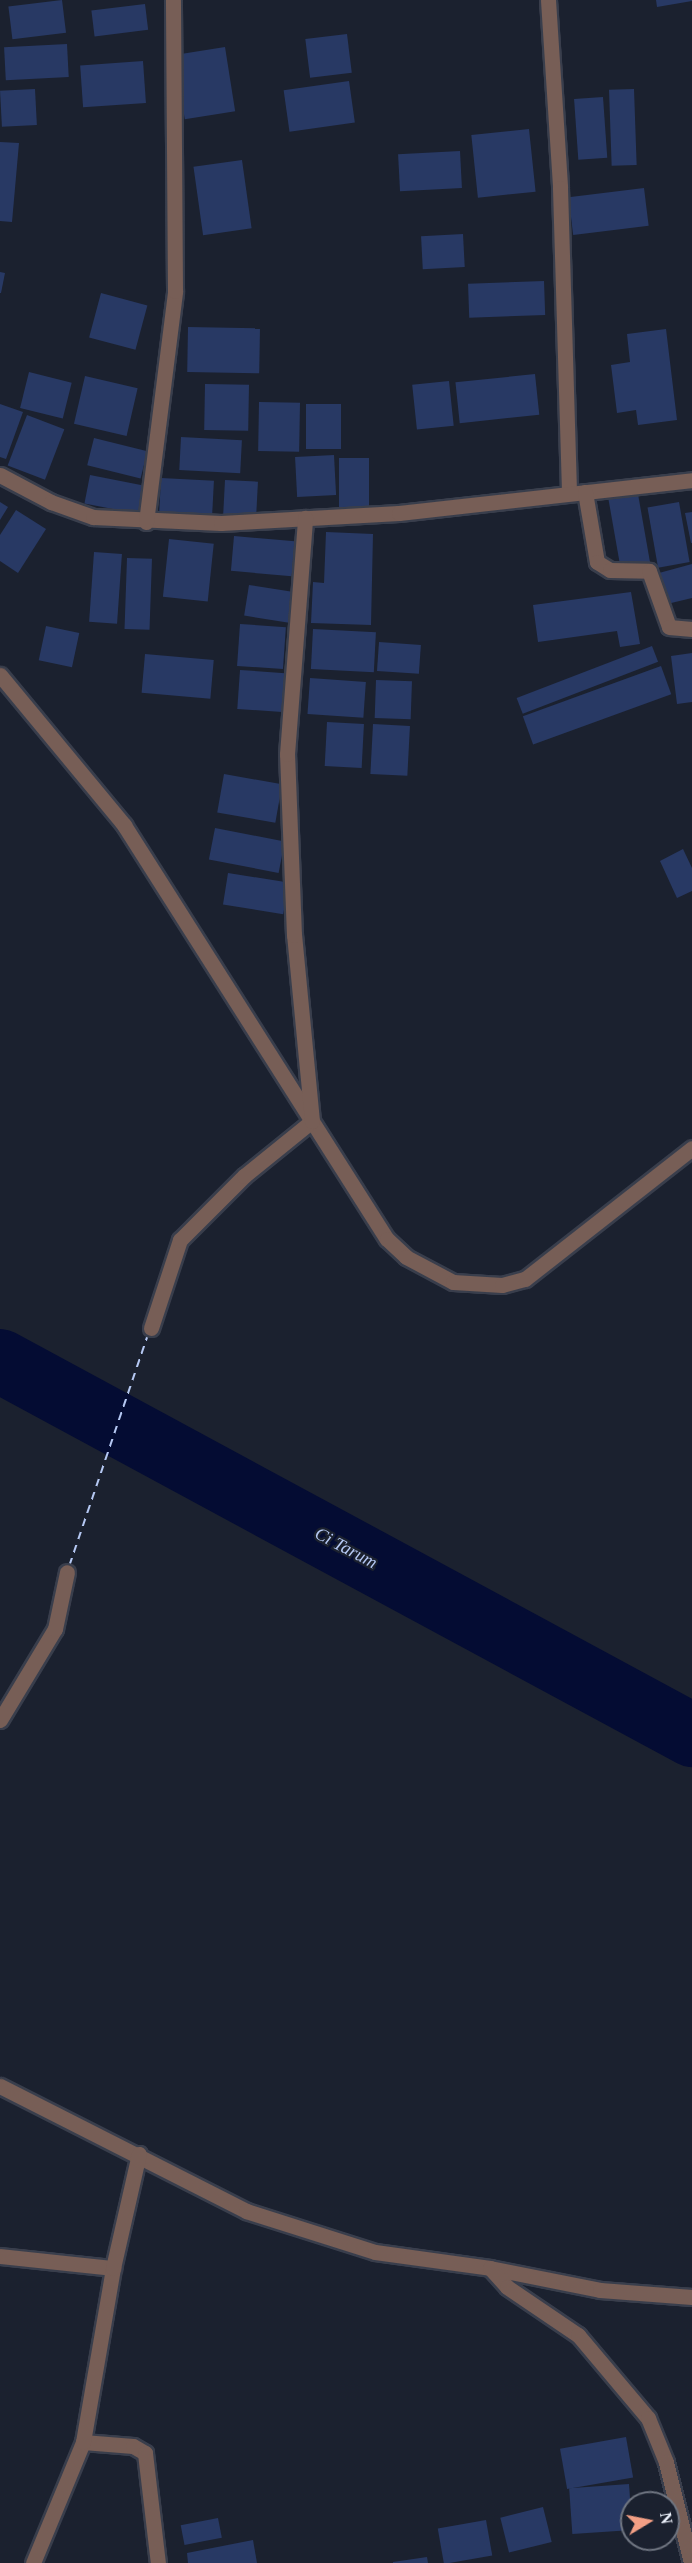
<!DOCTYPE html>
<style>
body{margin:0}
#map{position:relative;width:692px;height:2563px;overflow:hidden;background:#1b212f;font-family:Georgia,serif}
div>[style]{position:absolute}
.river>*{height:64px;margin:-32px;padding:0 32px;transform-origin:32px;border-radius:32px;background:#040c33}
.ferry>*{height:1.5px;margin-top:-0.75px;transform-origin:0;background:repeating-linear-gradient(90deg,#b5c8f3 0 8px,transparent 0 14px)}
.building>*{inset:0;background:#283964;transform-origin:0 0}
.roads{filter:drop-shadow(2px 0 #393e4c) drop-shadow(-2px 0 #393e4c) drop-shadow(0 2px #393e4c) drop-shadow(0 -2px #393e4c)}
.minor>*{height:15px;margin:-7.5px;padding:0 7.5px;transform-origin:7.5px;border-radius:7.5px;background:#775e56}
span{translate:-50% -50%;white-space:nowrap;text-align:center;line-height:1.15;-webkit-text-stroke:4.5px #1b212f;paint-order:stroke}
.water-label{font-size:18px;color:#b5c8f3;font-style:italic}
.north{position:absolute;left:620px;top:2491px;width:60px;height:60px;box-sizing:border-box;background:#1b212f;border:2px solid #6f7581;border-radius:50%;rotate:80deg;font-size:16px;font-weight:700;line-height:24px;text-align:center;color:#eef3fd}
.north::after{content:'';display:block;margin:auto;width:21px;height:27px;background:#f39f85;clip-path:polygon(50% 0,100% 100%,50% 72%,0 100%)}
</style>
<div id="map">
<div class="river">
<i style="left:0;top:1361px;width:787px;rotate:28.39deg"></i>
</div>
<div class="ferry">
<i style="left:69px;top:1566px;width:245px;rotate:-71.2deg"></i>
</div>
<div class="building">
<i style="left:62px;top:0;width:33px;height:54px;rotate:83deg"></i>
<i style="clip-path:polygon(656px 0,692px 0,692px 1px,657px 7px)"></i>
<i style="left:145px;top:4px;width:26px;height:54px;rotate:83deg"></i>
<i style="left:347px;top:34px;width:39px;height:42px;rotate:83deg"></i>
<i style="left:67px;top:44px;width:33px;height:63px;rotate:87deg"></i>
<i style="left:225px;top:47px;width:65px;height:51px;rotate:81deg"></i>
<i style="left:143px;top:61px;width:42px;height:63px;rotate:86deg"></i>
<i style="left:349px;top:81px;width:42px;height:66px;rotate:82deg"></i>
<i style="left:35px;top:89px;width:36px;height:35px;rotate:87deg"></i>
<i style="left:634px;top:89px;width:76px;height:25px;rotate:88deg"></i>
<i style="left:603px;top:97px;width:61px;height:29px;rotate:86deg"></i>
<i style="left:529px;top:129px;width:63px;height:58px;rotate:84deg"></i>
<i style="clip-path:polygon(0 142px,19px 143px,12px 222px,0 221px)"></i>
<i style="left:460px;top:151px;width:37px;height:62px;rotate:87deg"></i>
<i style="left:242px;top:160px;width:69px;height:49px;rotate:82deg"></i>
<i style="left:644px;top:188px;width:38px;height:76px;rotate:83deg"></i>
<i style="left:463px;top:234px;width:33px;height:42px;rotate:87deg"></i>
<i style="clip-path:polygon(0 272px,5px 273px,1px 293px,0 293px)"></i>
<i style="left:544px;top:281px;width:34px;height:76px;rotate:88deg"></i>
<i style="left:101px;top:293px;width:48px;height:46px;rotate:15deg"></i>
<i style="left:188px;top:327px;width:72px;height:45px;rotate:1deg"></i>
<i style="clip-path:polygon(666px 329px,677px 420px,638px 425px,636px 410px,617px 413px,611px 365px,630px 362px,627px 334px)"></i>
<i style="left:29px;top:372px;width:44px;height:37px;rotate:14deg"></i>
<i style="left:535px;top:374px;width:41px;height:80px;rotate:84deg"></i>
<i style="left:85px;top:376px;width:54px;height:49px;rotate:13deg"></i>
<i style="left:449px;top:381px;width:45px;height:37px;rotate:84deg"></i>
<i style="left:205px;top:384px;width:44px;height:46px;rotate:1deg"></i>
<i style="left:259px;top:402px;width:41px;height:49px;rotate:1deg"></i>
<i style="clip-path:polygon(0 404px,23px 412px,6px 459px,0 457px)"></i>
<i style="left:306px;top:404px;width:35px;height:45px"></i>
<i style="left:27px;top:415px;width:40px;height:54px;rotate:21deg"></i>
<i style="left:181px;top:437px;width:61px;height:33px;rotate:3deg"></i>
<i style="left:94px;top:438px;width:55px;height:28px;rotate:14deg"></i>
<i style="left:334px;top:455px;width:40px;height:39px;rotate:87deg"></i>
<i style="left:369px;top:458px;width:56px;height:30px;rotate:90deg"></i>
<i style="left:90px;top:475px;width:57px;height:29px;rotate:11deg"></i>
<i style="left:161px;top:478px;width:53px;height:35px;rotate:3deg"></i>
<i style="left:225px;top:480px;width:33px;height:38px;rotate:3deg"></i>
<i style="left:638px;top:494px;width:69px;height:30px;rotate:80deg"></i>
<i style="clip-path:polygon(0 502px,8px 507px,0 520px)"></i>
<i style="left:679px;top:502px;width:61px;height:32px;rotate:80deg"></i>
<i style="clip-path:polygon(16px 510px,46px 529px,18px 573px,0 561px,0 535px)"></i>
<i style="clip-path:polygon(692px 512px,692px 543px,691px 543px,685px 513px)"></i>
<i style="clip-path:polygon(326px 532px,373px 534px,371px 625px,311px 623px,313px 582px,324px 583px)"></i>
<i style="left:234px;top:536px;width:61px;height:35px;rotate:5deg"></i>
<i style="left:169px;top:539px;width:45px;height:58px;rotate:6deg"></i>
<i style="left:94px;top:552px;width:28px;height:70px;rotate:4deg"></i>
<i style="left:127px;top:558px;width:25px;height:71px;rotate:2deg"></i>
<i style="clip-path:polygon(692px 564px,692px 598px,667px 604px,659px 573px)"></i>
<i style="left:249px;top:585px;width:47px;height:31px;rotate:9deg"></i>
<i style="clip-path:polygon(631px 592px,640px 644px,620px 647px,617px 631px,538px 642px,533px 605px)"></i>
<i style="left:240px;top:624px;width:46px;height:42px;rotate:4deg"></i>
<i style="left:46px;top:626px;width:34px;height:35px;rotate:12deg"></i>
<i style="left:313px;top:629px;width:63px;height:40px;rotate:3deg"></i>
<i style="left:379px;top:642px;width:42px;height:29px;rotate:4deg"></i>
<i style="left:652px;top:646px;width:17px;height:145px;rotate:69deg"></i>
<i style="clip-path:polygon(692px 653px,692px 702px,677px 704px,671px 656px)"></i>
<i style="left:145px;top:654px;width:69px;height:39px;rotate:5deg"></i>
<i style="left:661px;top:666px;width:30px;height:147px;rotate:70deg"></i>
<i style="left:240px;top:670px;width:45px;height:39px;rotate:4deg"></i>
<i style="left:310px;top:678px;width:56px;height:36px;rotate:4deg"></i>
<i style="left:376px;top:680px;width:36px;height:38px;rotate:2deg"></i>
<i style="left:327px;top:722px;width:37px;height:44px;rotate:3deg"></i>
<i style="left:373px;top:724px;width:37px;height:50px;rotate:3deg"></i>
<i style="left:224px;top:774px;width:59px;height:39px;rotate:10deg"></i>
<i style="left:215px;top:828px;width:71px;height:32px;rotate:11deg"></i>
<i style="clip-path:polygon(683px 849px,692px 868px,692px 891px,677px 898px,660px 861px)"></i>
<i style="left:228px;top:873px;width:61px;height:32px;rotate:9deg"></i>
<i style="left:626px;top:2437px;width:41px;height:67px;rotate:80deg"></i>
<i style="left:629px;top:2484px;width:46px;height:60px;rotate:86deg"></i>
<i style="left:543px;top:2507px;width:36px;height:44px;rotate:76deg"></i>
<i style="left:218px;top:2518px;width:20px;height:38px;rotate:79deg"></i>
<i style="left:486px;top:2520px;width:36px;height:49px;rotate:80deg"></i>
<i style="clip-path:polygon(253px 2540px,257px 2563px,188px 2563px,187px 2553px)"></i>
<i style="clip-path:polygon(427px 2557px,428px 2563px,393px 2563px,393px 2562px)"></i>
</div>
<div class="roads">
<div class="minor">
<i style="left:548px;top:0;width:188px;rotate:86.3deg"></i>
<i style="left:560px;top:188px;width:305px;rotate:88.3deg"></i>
<i style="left:0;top:475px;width:58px;rotate:27.9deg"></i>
<i style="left:51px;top:502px;width:45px;rotate:19.7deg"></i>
<i style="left:93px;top:517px;width:128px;rotate:2.7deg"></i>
<i style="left:221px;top:523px;width:178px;rotate:-3.2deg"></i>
<i style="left:399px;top:513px;width:295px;rotate:-6.4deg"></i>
<i style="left:585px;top:492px;width:71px;rotate:80.3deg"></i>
<i style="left:597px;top:562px;width:15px;rotate:32deg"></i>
<i style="left:610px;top:570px;width:39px;rotate:1deg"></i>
<i style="left:649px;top:571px;width:59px;rotate:70.3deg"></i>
<i style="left:669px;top:627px;width:23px;rotate:5deg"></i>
<i style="left:146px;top:522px;width:233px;rotate:-82.8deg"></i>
<i style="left:175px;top:291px;width:291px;rotate:-90.4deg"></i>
<i style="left:0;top:675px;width:195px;rotate:50.4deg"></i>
<i style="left:124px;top:825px;width:490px;rotate:57.6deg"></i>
<i style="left:387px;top:1239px;width:26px;rotate:43deg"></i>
<i style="left:406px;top:1257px;width:53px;rotate:28deg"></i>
<i style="left:453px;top:1282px;width:49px;rotate:3.5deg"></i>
<i style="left:502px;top:1285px;width:24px;rotate:-15deg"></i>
<i style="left:525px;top:1279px;width:212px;rotate:-38.1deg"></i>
<i style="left:151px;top:1328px;width:93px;rotate:-71.8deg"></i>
<i style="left:180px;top:1240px;width:91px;rotate:-45deg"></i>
<i style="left:244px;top:1176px;width:87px;rotate:-39deg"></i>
<i style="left:312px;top:1121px;width:187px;rotate:-95.5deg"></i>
<i style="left:294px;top:935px;width:181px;rotate:-92.2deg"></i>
<i style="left:287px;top:754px;width:237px;rotate:-85.6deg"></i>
<i style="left:0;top:1720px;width:106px;rotate:-58.9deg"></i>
<i style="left:55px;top:1629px;width:58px;rotate:-78.1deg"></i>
<i style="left:0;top:2086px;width:276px;rotate:26.9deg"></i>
<i style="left:246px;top:2211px;width:135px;rotate:17.6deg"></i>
<i style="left:375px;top:2252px;width:116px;rotate:7.9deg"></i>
<i style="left:490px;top:2268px;width:112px;rotate:11.3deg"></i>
<i style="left:600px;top:2290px;width:92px;rotate:4.4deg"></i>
<i style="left:0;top:2256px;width:114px;rotate:6.1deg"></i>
<i style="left:490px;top:2268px;width:25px;rotate:48deg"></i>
<i style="left:507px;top:2287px;width:86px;rotate:34.1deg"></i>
<i style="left:578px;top:2335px;width:109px;rotate:49.9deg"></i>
<i style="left:648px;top:2418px;width:48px;rotate:67.8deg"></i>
<i style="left:666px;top:2462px;width:104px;rotate:76.1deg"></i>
<i style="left:83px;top:2442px;width:50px;rotate:4.6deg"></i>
<i style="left:133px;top:2446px;width:14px;rotate:30deg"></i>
<i style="left:145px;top:2453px;width:111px;rotate:83.3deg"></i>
<i style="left:33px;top:2563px;width:131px;rotate:-67.5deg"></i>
<i style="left:83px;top:2442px;width:177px;rotate:-80.2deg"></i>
<i style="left:113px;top:2268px;width:117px;rotate:-77.2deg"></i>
</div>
</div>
<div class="water-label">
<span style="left:346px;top:1548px;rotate:28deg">Ci Tarum</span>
</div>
<div class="north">N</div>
</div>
